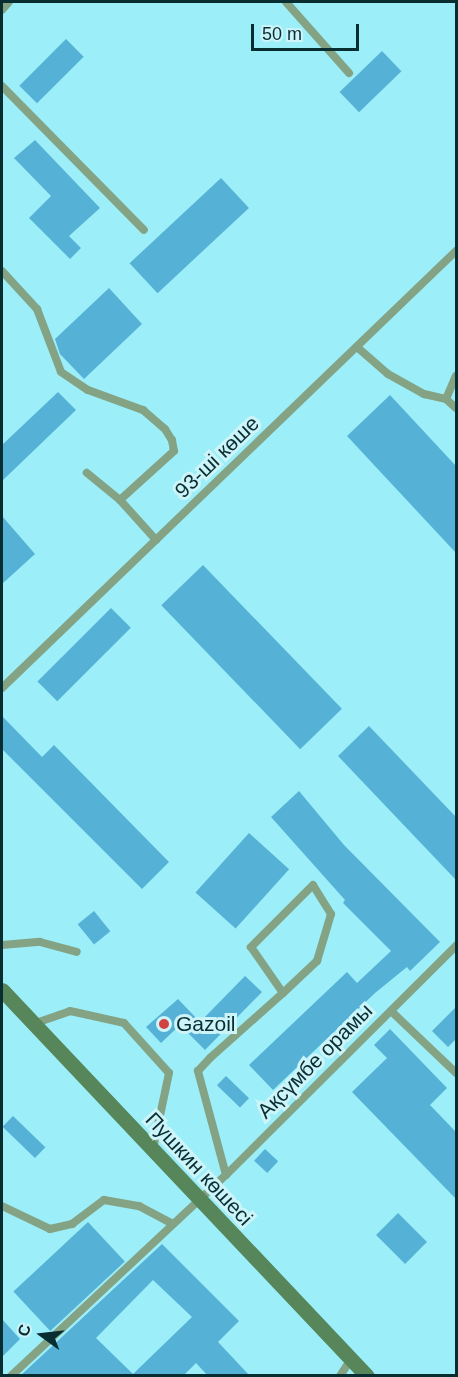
<!DOCTYPE html>
<meta charset="utf-8">
<style>
body{margin:0}
#map{position:relative;width:458px;height:1377px;overflow:hidden;background:#9ceff9;font-family:Arial,sans-serif}
div>[style]{position:absolute}
.building>*{inset:0;background:#55b2d6;transform-origin:0 0}
.service>*{height:8px;margin:-4px;padding:0 4px;transform-origin:4px;border-radius:4px;background:#84a385}
.secondary>*{height:15px;margin:-7.5px;padding:0 7.5px;transform-origin:7.5px;border-radius:7.5px;background:#56865a}
.dots>*{width:16px;height:16px;translate:-50% -50%;box-sizing:border-box;border:3px solid #cdf4f9;border-radius:50%}
span{translate:-50% -50%;white-space:nowrap;text-align:center;line-height:1.15;-webkit-text-stroke:6px #cdf4f9;paint-order:stroke}
.street-label{font-size:21px;color:#092e32}
.poi-label{font-size:21px;color:#092e32}
.left{translate:0 -50%;text-align:left}
.frame{position:absolute;inset:0;border:3px solid #092e32;pointer-events:none}
.north{position:absolute;left:12px;top:1305px;width:60px;height:60px;-webkit-text-stroke:4px #cdf4f9;paint-order:stroke;rotate:285deg;font-size:16px;font-weight:700;line-height:24px;text-align:center;color:#092e32}
.north::after{content:'';display:block;margin:auto;width:21px;height:27px;background:#092e32;clip-path:polygon(50% 0,100% 100%,50% 72%,0 100%)}
.scale{position:absolute;left:251px;top:24px;width:108px;height:27px;box-sizing:border-box;border:3px solid #092e32;border-top:0;padding-left:8px;font-size:18px;line-height:21px;white-space:nowrap;color:#092e32;-webkit-text-stroke:4px #cdf4f9;paint-order:stroke}
</style>
<div id="map">
<div class="building">
<i style="left:66px;top:39px;width:25px;height:66px;rotate:45deg"></i>
<i style="left:382px;top:51px;width:28px;height:59px;rotate:46deg"></i>
<i style="clip-path:polygon(35px 140px,100px 208px,69px 236px,81px 248px,70px 259px,29px 218px,51px 196px,14px 158px)"></i>
<i style="left:221px;top:178px;width:41px;height:125px;rotate:47deg"></i>
<i style="clip-path:polygon(109px 288px,142px 324px,84px 379px,60px 354px,55px 339px)"></i>
<i style="clip-path:polygon(58px 392px,76px 410px,2px 481px,2px 445px)"></i>
<i style="clip-path:polygon(390px 395px,456px 466px,456px 553px,347px 436px)"></i>
<i style="clip-path:polygon(2px 516px,35px 554px,2px 584px)"></i>
<i style="left:203px;top:565px;width:200px;height:58px;rotate:46deg"></i>
<i style="left:111px;top:608px;width:28px;height:104px;rotate:45deg"></i>
<i style="clip-path:polygon(2px 716px,42px 757px,54px 745px,169px 862px,142px 889px,2px 749px)"></i>
<i style="clip-path:polygon(369px 726px,456px 817px,456px 880px,338px 756px)"></i>
<i style="clip-path:polygon(299px 791px,344px 845px,440px 942px,410px 971px,407px 967px,375px 993px,273px 1090px,249px 1065px,347px 972px,357px 983px,391px 951px,343px 903px,345px 900px,271px 817px)"></i>
<i style="left:249px;top:833px;width:54px;height:80px;rotate:42deg"></i>
<i style="left:94px;top:911px;width:26px;height:21px;rotate:51deg"></i>
<i style="clip-path:polygon(245px 976px,262px 992px,205px 1050px,180px 1025px,161px 1043px,146px 1027px,178px 999px,200px 1022px)"></i>
<i style="clip-path:polygon(456px 1007px,456px 1039px,448px 1047px,432px 1031px)"></i>
<i style="clip-path:polygon(390px 1029px,447px 1088px,430px 1105px,456px 1132px,456px 1199px,352px 1092px,387px 1058px,374px 1045px)"></i>
<i style="left:226px;top:1076px;width:32px;height:13px;rotate:44deg"></i>
<i style="left:13px;top:1116px;width:45px;height:15px;rotate:44deg"></i>
<i style="left:265px;top:1149px;width:18px;height:16px;rotate:43deg"></i>
<i style="left:398px;top:1213px;width:41px;height:31px;rotate:45deg"></i>
<i style="left:88px;top:1222px;width:54px;height:102px;rotate:47deg"></i>
<i style="clip-path:polygon(evenodd,162px 1244px,239px 1321px,218px 1342px,250px 1376px,208px 1376px,196px 1363px,183px 1376px,20px 1376px,162px 1244px,153px 1280px,192px 1317px,133px 1374px,96px 1338px,153px 1280px)"></i>
<i style="clip-path:polygon(2px 1319px,20px 1339px,2px 1357px)"></i>
</div>
<div class="service">
<i style="left:286px;top:2px;width:95px;rotate:48.4deg"></i>
<i style="left:2px;top:10px;width:11px;rotate:-49deg"></i>
<i style="left:2px;top:86px;width:202px;rotate:45.4deg"></i>
<i style="left:2px;top:271px;width:52px;rotate:47.4deg"></i>
<i style="left:37px;top:309px;width:67px;rotate:69.1deg"></i>
<i style="left:61px;top:372px;width:32px;rotate:34deg"></i>
<i style="left:88px;top:390px;width:59px;rotate:20deg"></i>
<i style="left:143px;top:410px;width:29px;rotate:41deg"></i>
<i style="left:165px;top:429px;width:13px;rotate:58deg"></i>
<i style="left:172px;top:440px;width:11px;rotate:80deg"></i>
<i style="left:174px;top:451px;width:73px;rotate:137.8deg"></i>
<i style="left:120px;top:500px;width:43px;rotate:-140.7deg"></i>
<i style="left:357px;top:347px;width:41px;rotate:41.1deg"></i>
<i style="left:388px;top:374px;width:41px;rotate:29.1deg"></i>
<i style="left:424px;top:394px;width:23px;rotate:13deg"></i>
<i style="left:446px;top:399px;width:13px;rotate:42deg"></i>
<i style="left:446px;top:399px;width:25px;rotate:-67deg"></i>
<i style="left:120px;top:500px;width:54px;rotate:48deg"></i>
<i style="left:2px;top:688px;width:630px;rotate:-43.91deg"></i>
<i style="left:2px;top:945px;width:38px;rotate:-5deg"></i>
<i style="left:40px;top:942px;width:38px;rotate:15deg"></i>
<i style="left:391px;top:1011px;width:90px;rotate:43.6deg"></i>
<i style="left:33px;top:1024px;width:39px;rotate:-19deg"></i>
<i style="left:70px;top:1011px;width:55px;rotate:12.5deg"></i>
<i style="left:124px;top:1023px;width:67px;rotate:48deg"></i>
<i style="left:169px;top:1073px;width:78px;rotate:101.9deg"></i>
<i style="left:226px;top:1175px;width:108px;rotate:-105.1deg"></i>
<i style="left:198px;top:1071px;width:18px;rotate:-47deg"></i>
<i style="left:210px;top:1058px;width:98px;rotate:-41.7deg"></i>
<i style="left:283px;top:993px;width:47px;rotate:-43.3deg"></i>
<i style="left:317px;top:961px;width:49px;rotate:-73.4deg"></i>
<i style="left:331px;top:914px;width:34px;rotate:-122deg"></i>
<i style="left:313px;top:885px;width:88px;rotate:135deg"></i>
<i style="left:251px;top:947px;width:56px;rotate:55.2deg"></i>
<i style="left:2px;top:1206px;width:53px;rotate:25.6deg"></i>
<i style="left:50px;top:1229px;width:23px;rotate:-13deg"></i>
<i style="left:72px;top:1224px;width:40px;rotate:-37deg"></i>
<i style="left:104px;top:1200px;width:36px;rotate:10deg"></i>
<i style="left:139px;top:1206px;width:36px;rotate:28deg"></i>
<i style="left:11px;top:1376px;width:294px;rotate:-43.1deg"></i>
<i style="left:226px;top:1175px;width:325px;rotate:-44.9deg"></i>
<i style="left:340px;top:1376px;width:20px;rotate:-57deg"></i>
</div>
<div class="secondary">
<i style="left:2px;top:990px;width:531px;rotate:46.6deg"></i>
</div>
<div class="dots">
<i style="left:164px;top:1024px;background:#d2433f"></i>
</div>
<div class="street-label">
<span style="left:217px;top:457px;rotate:-44deg">93-ші көше</span>
<span style="left:315px;top:1061px;rotate:-45deg">Ақсүмбе орамы</span>
<span style="left:199px;top:1169px;rotate:47deg">Пушкин көшесі</span>
</div>
<div class="poi-label">
<span class="left" style="left:176px;top:1024px">Gazoil</span>
</div>
<div class="frame"></div>
<div class="north">С</div>
<div class="scale">50 m</div>
</div>
